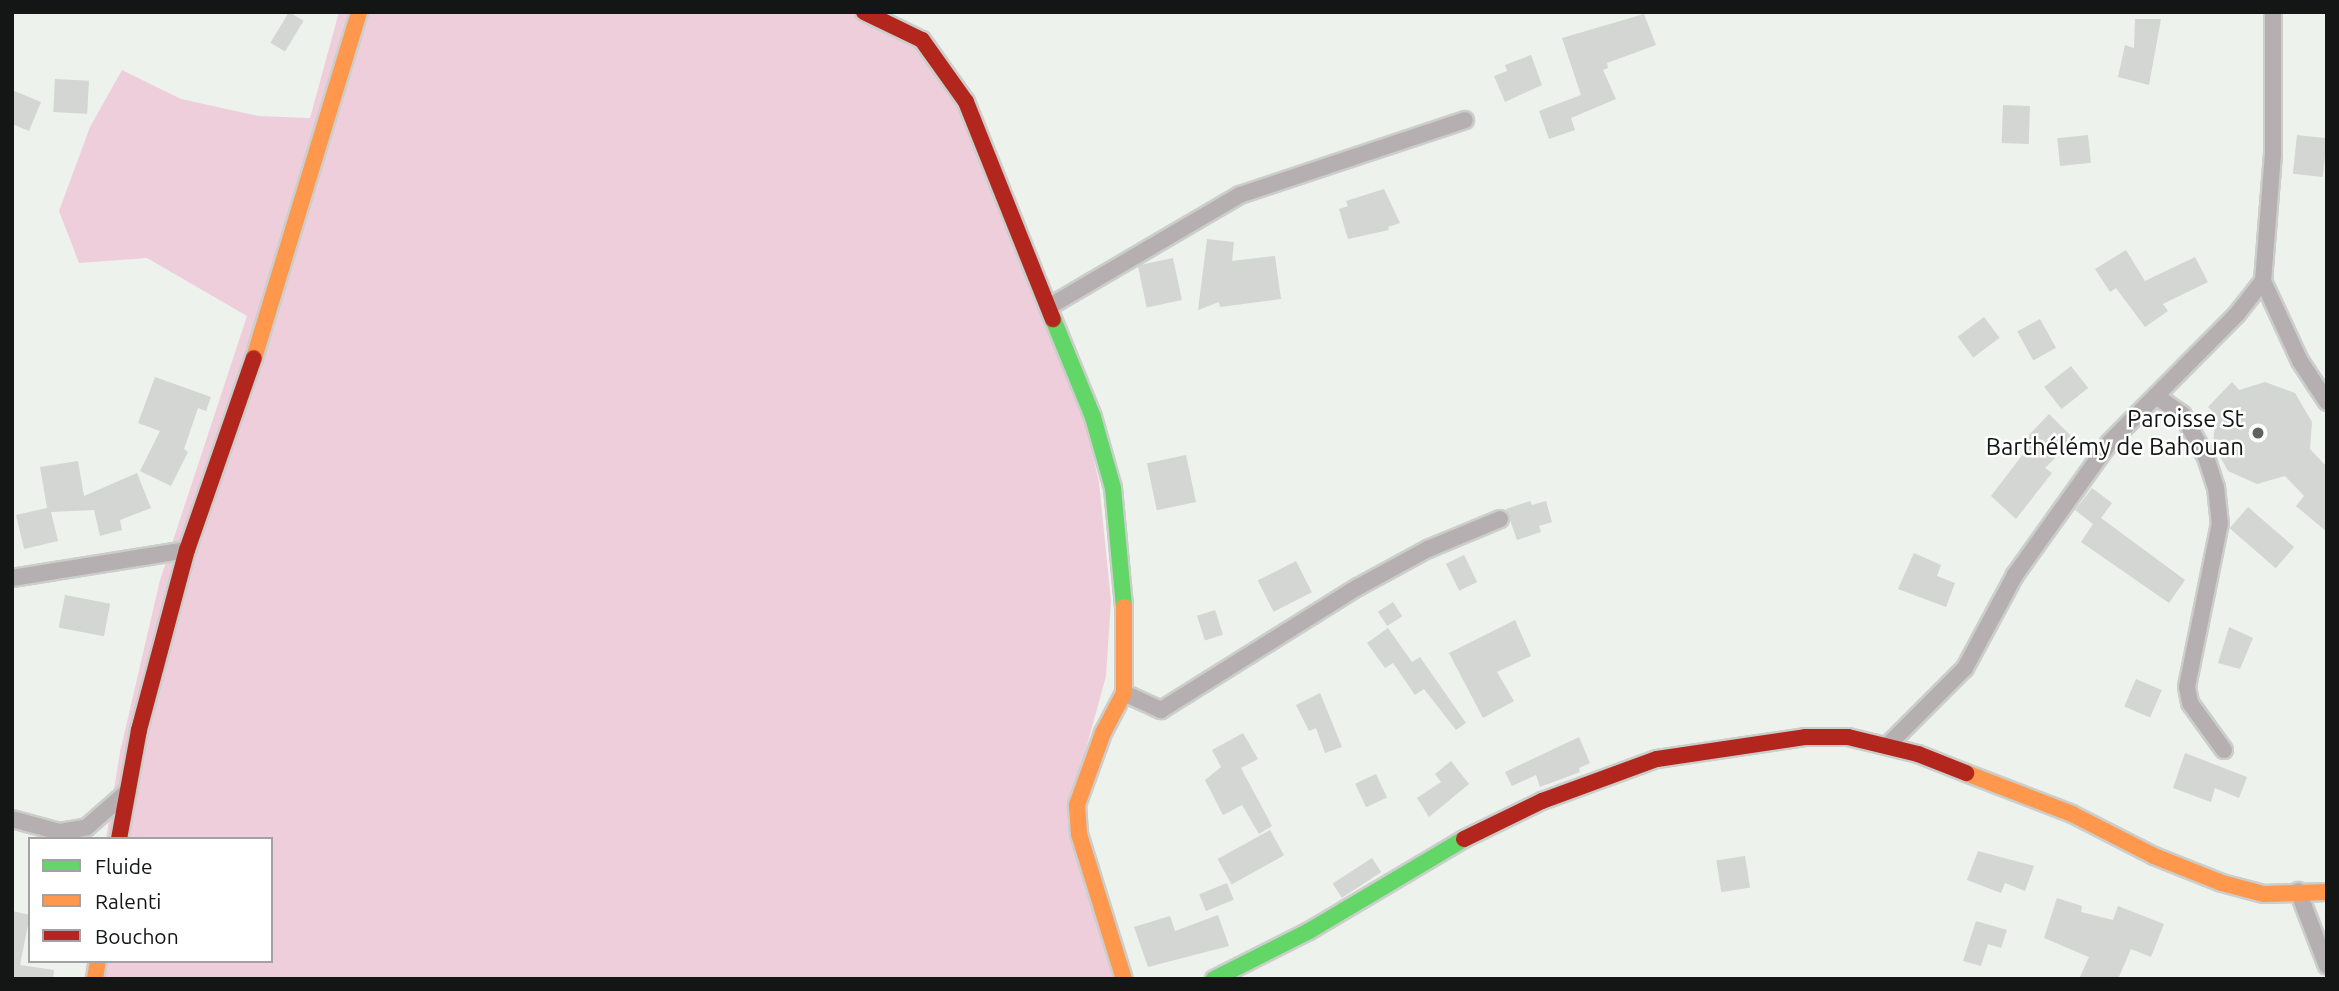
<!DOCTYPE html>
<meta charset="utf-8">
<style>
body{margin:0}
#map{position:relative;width:2339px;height:991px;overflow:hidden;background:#edf2ed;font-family:Ubuntu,sans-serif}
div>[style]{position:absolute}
.green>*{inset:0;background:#efcedc}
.building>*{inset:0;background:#d3d6d3;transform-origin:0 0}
.roads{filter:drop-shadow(2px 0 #cbcecb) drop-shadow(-2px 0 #cbcecb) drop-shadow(0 2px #cbcecb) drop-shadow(0 -2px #cbcecb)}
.street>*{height:16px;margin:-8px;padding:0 8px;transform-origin:8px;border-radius:8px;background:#b6afb1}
.fast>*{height:16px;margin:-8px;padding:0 8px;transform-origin:8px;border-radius:8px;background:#63d668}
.slow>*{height:16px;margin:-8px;padding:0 8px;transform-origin:8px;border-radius:8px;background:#ff974d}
.jam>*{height:16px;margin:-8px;padding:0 8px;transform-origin:8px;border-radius:8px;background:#b3261e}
.dots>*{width:19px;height:19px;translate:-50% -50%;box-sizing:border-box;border:4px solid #fff;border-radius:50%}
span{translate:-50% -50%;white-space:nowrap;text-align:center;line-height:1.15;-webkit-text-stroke:5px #fff;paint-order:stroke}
.poi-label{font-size:24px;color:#131614}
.right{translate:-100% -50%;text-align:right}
.frame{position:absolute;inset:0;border:14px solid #131614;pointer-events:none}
.legend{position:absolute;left:28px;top:837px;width:245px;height:126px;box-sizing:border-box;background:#fff;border:2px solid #a1a2a1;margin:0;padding:9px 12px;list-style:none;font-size:21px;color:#131614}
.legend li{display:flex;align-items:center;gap:14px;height:35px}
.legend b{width:35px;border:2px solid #a1a2a1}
</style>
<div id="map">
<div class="green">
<i style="clip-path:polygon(339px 12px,873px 12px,893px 24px,962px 99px,1084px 418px,1099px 482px,1111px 601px,1106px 676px,1077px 782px,1086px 829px,1131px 979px,84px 979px,87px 961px,271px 961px,271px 839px,106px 839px,120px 752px,160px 580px,247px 316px,147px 258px,79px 263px,59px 211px,90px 127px,122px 70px,181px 99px,258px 116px,310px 118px)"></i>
</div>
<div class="building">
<i style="left:289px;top:12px;width:17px;height:36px;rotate:31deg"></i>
<i style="clip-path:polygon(1644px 14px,1656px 45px,1607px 63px,1608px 68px,1603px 70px,1616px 99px,1571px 118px,1575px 130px,1549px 139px,1539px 111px,1581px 95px,1562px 38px)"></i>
<i style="clip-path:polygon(2135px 19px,2161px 19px,2149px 85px,2118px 77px,2125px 45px,2134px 48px)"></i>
<i style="clip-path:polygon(1531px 55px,1542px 85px,1505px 102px,1494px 76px,1507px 71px,1505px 65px)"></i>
<i style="left:55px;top:79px;width:34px;height:33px;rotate:3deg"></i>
<i style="clip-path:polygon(12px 90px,41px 102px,29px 131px,12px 124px)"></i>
<i style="left:2003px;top:105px;width:27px;height:38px;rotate:2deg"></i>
<i style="left:2088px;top:135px;width:28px;height:31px;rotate:84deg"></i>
<i style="left:2297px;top:135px;width:30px;height:39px;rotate:6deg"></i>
<i style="clip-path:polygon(1384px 189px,1400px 223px,1388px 227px,1389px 230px,1348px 239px,1339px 209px,1348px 206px,1346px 201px)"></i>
<i style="clip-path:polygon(1207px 239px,1234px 242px,1232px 261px,1275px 256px,1281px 299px,1220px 307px,1219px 302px,1198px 310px)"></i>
<i style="clip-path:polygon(2126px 250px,2145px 281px,2195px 257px,2208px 282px,2163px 304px,2168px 311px,2145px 327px,2116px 288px,2110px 292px,2095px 269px)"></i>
<i style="left:1173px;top:258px;width:43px;height:36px;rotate:78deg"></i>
<i style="left:1984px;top:317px;width:26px;height:33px;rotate:53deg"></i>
<i style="left:2040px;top:319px;width:33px;height:26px;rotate:61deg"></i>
<i style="left:2071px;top:366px;width:28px;height:34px;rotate:52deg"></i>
<i style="clip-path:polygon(155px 377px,211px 397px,206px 411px,198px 408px,184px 449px,188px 452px,171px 486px,140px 471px,160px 431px,138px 423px)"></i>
<i style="clip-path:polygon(2232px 382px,2239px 390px,2265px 382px,2295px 393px,2312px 422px,2310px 449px,2327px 467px,2327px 532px,2296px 506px,2304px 496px,2285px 476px,2257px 484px,2228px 471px,2213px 444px,2216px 415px,2208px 407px)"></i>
<i style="clip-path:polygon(2049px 414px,2074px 439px,2045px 468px,2052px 473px,2016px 519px,1991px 496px,2030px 445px,2025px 439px)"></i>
<i style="left:1186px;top:455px;width:48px;height:40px;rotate:78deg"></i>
<i style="clip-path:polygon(78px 461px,84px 496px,137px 473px,151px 508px,120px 520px,122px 530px,100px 536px,94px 510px,51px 512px,58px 541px,24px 549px,16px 515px,47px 508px,40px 467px)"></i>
<i style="clip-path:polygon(2092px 488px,2112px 503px,2101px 518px,2185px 580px,2169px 603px,2081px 542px,2093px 524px,2075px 510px)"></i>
<i style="clip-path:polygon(1530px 501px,1532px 505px,1546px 501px,1552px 522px,1539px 526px,1541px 532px,1517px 540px,1506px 509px)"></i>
<i style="left:2248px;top:507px;width:61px;height:28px;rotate:41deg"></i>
<i style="clip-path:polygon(1914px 553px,1941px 565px,1937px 576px,1955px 583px,1946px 607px,1898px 589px)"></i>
<i style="left:1464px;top:555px;width:30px;height:20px;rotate:64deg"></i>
<i style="left:1296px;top:561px;width:35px;height:43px;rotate:63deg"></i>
<i style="left:65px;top:595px;width:46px;height:33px;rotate:11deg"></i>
<i style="left:1393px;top:602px;width:17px;height:18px;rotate:57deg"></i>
<i style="left:1215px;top:610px;width:26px;height:19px;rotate:72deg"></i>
<i style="clip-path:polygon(1515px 620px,1531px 656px,1497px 672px,1514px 701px,1483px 718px,1449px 653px)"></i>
<i style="clip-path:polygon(2229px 627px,2253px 638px,2240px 669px,2218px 663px)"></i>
<i style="clip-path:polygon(1388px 628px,1412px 662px,1420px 657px,1466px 723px,1456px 730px,1424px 689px,1415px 695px,1393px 663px,1385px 668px,1367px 643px)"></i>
<i style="left:2136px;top:679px;width:28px;height:30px;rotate:23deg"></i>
<i style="clip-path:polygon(1320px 693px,1342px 747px,1325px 753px,1316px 728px,1309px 731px,1296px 705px)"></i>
<i style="clip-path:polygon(1243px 733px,1258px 759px,1241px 768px,1272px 826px,1259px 834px,1242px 805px,1223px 815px,1205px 780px,1221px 767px,1212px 750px)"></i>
<i style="clip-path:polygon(1579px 737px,1590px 763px,1579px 768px,1580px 772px,1540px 787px,1536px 775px,1512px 786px,1505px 772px)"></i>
<i style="clip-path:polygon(2185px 753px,2247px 777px,2239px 798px,2215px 788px,2211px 802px,2173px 788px)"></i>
<i style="clip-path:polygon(1451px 761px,1469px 784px,1429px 817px,1417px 798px,1441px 782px,1435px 774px)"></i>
<i style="left:1376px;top:774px;width:26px;height:23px;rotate:65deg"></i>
<i style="left:1270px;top:830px;width:29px;height:60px;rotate:61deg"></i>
<i style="clip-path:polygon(1978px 851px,2034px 866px,2025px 891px,2005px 883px,2001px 893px,1967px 880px)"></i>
<i style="left:1745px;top:856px;width:32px;height:29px;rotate:81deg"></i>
<i style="left:1372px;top:858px;width:17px;height:47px;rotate:57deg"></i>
<i style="left:1227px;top:883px;width:18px;height:30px;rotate:68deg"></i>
<i style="clip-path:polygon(2057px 898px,2082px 906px,2081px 912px,2113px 920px,2118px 906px,2164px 924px,2151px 957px,2131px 949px,2118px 979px,2079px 979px,2089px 957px,2044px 938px)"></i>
<i style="clip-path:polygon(12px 911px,30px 915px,20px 965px,54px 970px,53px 979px,12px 979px)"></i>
<i style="clip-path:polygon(1218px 915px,1229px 946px,1148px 967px,1134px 927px,1170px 916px,1175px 931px)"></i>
<i style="clip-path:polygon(1976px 921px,2007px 930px,2001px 948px,1988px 944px,1981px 966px,1963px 961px)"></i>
</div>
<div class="roads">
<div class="street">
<i style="left:2273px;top:12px;width:142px;rotate:90deg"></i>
<i style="left:2273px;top:154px;width:127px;rotate:94.5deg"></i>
<i style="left:2263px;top:281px;width:88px;rotate:65.2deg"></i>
<i style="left:2300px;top:361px;width:49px;rotate:56.6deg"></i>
<i style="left:1050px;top:306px;width:220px;rotate:-30.3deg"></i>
<i style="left:1240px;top:195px;width:237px;rotate:-18.4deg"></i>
<i style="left:2156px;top:396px;width:32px;rotate:35deg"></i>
<i style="left:2182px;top:414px;width:49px;rotate:60.8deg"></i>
<i style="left:2206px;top:457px;width:32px;rotate:72deg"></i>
<i style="left:2216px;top:487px;width:36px;rotate:84deg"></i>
<i style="left:2220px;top:523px;width:167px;rotate:101.4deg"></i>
<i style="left:2187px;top:687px;width:16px;rotate:79deg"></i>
<i style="left:2190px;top:703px;width:58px;rotate:54.1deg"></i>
<i style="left:12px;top:578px;width:177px;rotate:-9.1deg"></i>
<i style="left:1124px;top:693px;width:41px;rotate:24.7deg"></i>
<i style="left:1161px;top:710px;width:232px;rotate:-32deg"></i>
<i style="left:1358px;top:587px;width:80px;rotate:-28.5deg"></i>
<i style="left:1428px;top:549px;width:78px;rotate:-22.6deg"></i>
<i style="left:1889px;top:744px;width:107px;rotate:-45deg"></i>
<i style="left:1965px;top:668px;width:106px;rotate:-61.7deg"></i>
<i style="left:2015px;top:575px;width:162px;rotate:-54.5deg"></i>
<i style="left:2109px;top:443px;width:182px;rotate:-45.2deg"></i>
<i style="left:2237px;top:314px;width:42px;rotate:-51.8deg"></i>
<i style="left:12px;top:819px;width:50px;rotate:15.2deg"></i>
<i style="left:60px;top:832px;width:27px;rotate:-10deg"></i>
<i style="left:87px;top:827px;width:55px;rotate:-41.3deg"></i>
<i style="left:2298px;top:891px;width:80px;rotate:68.9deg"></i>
</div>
<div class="fast">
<i style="left:1053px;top:319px;width:106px;rotate:67.8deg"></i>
<i style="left:1093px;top:417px;width:74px;rotate:74.3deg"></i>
<i style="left:1113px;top:488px;width:120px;rotate:84.7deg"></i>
<i style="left:1214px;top:979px;width:106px;rotate:-26.8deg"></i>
<i style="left:1309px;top:931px;width:180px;rotate:-30.7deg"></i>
</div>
<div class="slow">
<i style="left:254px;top:358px;width:362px;rotate:-73.1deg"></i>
<i style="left:1124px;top:607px;width:86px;rotate:90deg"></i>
<i style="left:1124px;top:693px;width:45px;rotate:117.7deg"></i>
<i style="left:1103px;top:733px;width:77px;rotate:109.9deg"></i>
<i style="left:1077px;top:805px;width:29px;rotate:86deg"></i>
<i style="left:1079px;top:834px;width:152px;rotate:72.8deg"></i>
<i style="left:1966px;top:773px;width:114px;rotate:21.1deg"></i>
<i style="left:2072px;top:814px;width:92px;rotate:27.1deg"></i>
<i style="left:2154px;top:856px;width:73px;rotate:21.7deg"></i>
<i style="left:2222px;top:883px;width:43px;rotate:14.7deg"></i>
<i style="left:2264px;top:894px;width:63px;rotate:-1.8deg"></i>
<i style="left:95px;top:979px;width:18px;rotate:-81deg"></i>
</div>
<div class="jam">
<i style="left:864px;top:12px;width:64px;rotate:25.8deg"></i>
<i style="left:922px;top:40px;width:76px;rotate:54.6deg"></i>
<i style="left:966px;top:102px;width:234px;rotate:68.2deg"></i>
<i style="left:119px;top:839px;width:111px;rotate:-79.6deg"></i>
<i style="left:139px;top:730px;width:186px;rotate:-75.1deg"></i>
<i style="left:187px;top:550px;width:203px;rotate:-70.8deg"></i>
<i style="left:1464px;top:839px;width:87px;rotate:-26deg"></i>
<i style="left:1542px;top:801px;width:122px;rotate:-20.1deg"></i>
<i style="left:1657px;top:759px;width:151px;rotate:-8.4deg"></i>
<i style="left:1806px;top:737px;width:42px"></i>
<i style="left:1848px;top:737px;width:72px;rotate:13.7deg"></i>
<i style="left:1918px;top:754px;width:52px;rotate:21.6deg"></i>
</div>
</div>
<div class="dots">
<i style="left:2258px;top:433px;background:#5f6360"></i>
</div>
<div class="poi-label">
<span class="right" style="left:2244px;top:433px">Paroisse St<br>Barthélémy de Bahouan</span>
</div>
<div class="frame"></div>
<ul class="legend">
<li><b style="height:9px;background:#63d668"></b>Fluide</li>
<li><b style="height:9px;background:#ff974d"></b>Ralenti</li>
<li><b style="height:9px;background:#b3261e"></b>Bouchon</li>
</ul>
</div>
